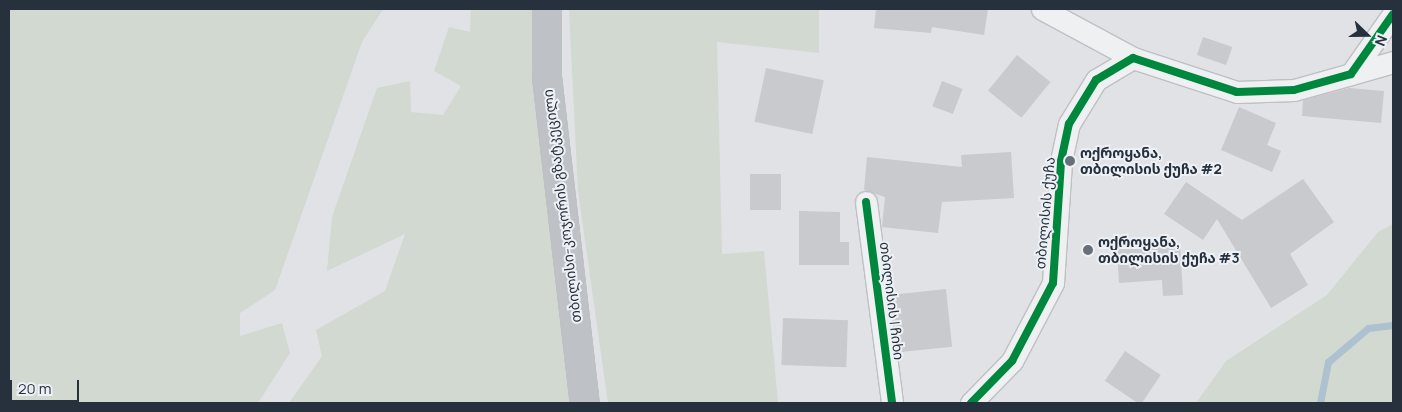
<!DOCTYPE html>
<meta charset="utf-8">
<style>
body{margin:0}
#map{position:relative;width:1402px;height:412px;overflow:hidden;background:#e0e2e5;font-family:Manrope,"Noto Sans Georgian",sans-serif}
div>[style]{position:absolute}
.green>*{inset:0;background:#d1d9d0}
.stream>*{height:7px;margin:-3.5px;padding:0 3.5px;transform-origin:3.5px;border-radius:3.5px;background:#aec1d0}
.building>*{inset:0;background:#c8cacd;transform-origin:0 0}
.roads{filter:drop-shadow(1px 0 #bec0c3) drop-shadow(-1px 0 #bec0c3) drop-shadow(0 1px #bec0c3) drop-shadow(0 -1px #bec0c3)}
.street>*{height:21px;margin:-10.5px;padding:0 10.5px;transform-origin:10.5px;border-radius:10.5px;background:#eff0f2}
.secondary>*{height:28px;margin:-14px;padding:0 14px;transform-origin:14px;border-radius:14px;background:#bec1c5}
.cycleway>*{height:8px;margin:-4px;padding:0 4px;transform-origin:4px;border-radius:4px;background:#00873e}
.dots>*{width:14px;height:14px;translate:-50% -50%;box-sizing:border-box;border:2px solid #edf1f5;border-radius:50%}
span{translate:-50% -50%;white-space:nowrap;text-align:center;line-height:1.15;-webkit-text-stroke:4px #edf1f5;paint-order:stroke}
.poi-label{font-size:14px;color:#27313e;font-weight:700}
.left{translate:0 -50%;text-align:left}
.street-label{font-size:14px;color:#27313e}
.frame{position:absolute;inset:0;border:10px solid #27313e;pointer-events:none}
.north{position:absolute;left:1342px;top:10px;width:50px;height:50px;-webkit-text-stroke:4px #edf1f5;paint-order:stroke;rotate:112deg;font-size:14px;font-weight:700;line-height:20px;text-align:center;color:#27313e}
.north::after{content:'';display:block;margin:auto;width:18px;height:22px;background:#27313e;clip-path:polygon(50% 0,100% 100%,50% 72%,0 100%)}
.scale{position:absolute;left:10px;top:380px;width:69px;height:22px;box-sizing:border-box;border:2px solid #27313e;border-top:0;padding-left:6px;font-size:15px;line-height:18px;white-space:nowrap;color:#27313e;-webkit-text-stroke:4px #edf1f5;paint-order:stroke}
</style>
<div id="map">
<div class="green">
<i style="clip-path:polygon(9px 9px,383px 9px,362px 42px,275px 290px,240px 313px,240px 336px,282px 323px,290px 353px,258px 403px,9px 403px)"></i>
<i style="clip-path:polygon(471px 9px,536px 9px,579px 403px,289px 403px,322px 356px,316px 330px,385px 291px,405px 234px,327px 271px,332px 217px,377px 88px,410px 81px,411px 112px,443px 115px,461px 86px,434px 71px,449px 27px,470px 32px)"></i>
<i style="clip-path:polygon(569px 9px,819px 9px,819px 53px,717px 42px,722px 254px,764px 251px,778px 403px,608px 403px,578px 191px)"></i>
<i style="clip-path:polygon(1393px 224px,1393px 403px,1196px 403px,1226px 361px,1327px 295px,1378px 232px)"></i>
</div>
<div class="stream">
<i style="left:1320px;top:403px;width:42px;rotate:-79deg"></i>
<i style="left:1328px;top:362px;width:52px;rotate:-40.4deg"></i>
<i style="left:1368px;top:328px;width:25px;rotate:-7deg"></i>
</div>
<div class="building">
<i style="clip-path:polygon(876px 9px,988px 9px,984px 35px,932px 27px,931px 33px,874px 28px)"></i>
<i style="left:1203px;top:37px;width:31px;height:19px;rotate:19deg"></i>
<i style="left:1017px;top:55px;width:43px;height:46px;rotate:39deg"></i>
<i style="left:766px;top:68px;width:59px;height:55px;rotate:12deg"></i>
<i style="left:942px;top:81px;width:22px;height:27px;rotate:21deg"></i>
<i style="clip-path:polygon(1349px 88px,1384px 91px,1381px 123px,1302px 116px,1303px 100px)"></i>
<i style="clip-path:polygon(1239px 107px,1276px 123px,1267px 145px,1281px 151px,1272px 172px,1221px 150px)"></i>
<i style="clip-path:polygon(1011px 152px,1014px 198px,942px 202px,938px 233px,882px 227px,885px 197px,864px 190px,867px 157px,962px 167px,961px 155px)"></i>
<i style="left:750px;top:174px;width:31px;height:36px"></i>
<i style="clip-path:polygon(1303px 179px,1334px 222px,1290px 254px,1308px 285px,1271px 308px,1217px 219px,1203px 240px,1164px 214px,1186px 182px,1242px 220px)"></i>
<i style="clip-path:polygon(799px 211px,840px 212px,840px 242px,849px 242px,849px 265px,799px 265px)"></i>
<i style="clip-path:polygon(1180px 243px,1183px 295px,1163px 296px,1162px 280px,1119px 283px,1117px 247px)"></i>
<i style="left:946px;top:289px;width:58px;height:54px;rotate:84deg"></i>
<i style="left:783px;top:318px;width:65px;height:47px;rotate:2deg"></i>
<i style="left:1125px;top:351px;width:43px;height:36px;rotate:34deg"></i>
</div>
<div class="roads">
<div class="street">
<i style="left:1042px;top:9px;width:103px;rotate:28.3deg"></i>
<i style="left:1351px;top:74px;width:44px;rotate:-15.9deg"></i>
<i style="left:866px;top:202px;width:203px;rotate:82.6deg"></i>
<i style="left:971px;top:403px;width:59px;rotate:-45.7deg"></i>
<i style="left:1012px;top:361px;width:88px;rotate:-62.3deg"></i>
<i style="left:1053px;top:283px;width:122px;rotate:-86.2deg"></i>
<i style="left:1061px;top:161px;width:38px;rotate:-78deg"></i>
<i style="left:1069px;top:124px;width:52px;rotate:-58.5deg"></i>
<i style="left:1096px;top:80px;width:43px;rotate:-30.7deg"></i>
<i style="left:1133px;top:58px;width:109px;rotate:18.1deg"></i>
<i style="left:1237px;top:92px;width:57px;rotate:-2deg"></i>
<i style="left:1294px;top:90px;width:59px;rotate:-15.7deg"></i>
<i style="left:1351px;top:74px;width:73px;rotate:-55deg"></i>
</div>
<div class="secondary">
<i style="left:547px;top:9px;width:68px;rotate:90deg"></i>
<i style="left:547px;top:77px;width:328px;rotate:83.4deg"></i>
</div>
</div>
<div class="cycleway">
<i style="left:866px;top:202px;width:203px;rotate:82.6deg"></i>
<i style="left:971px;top:403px;width:59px;rotate:-45.7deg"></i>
<i style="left:1012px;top:361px;width:88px;rotate:-62.3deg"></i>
<i style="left:1053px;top:283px;width:122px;rotate:-86.2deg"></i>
<i style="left:1061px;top:161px;width:38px;rotate:-78deg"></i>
<i style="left:1069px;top:124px;width:52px;rotate:-58.5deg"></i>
<i style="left:1096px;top:80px;width:43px;rotate:-30.7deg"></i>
<i style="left:1133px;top:58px;width:109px;rotate:18.1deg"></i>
<i style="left:1237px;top:92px;width:57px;rotate:-2deg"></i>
<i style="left:1294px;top:90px;width:59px;rotate:-15.7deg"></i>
<i style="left:1351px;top:74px;width:73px;rotate:-55deg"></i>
</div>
<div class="dots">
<i style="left:1070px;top:161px;background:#686f78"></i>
<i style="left:1088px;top:250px;background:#686f78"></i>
</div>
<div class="poi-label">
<span class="left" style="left:1080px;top:161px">ოქროყანა,<br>თბილისის ქუჩა #2</span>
<span class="left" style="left:1098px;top:250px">ოქროყანა,<br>თბილისის ქუჩა #3</span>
</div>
<div class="street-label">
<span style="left:562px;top:206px;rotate:-97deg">თბილისი-კოჯორის გზატკეცილი</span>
<span style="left:1045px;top:213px;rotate:-85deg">თბილისის ქუჩა</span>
<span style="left:892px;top:301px;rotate:83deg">თბილისის I ჩიხი</span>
</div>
<div class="frame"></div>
<div class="north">N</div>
<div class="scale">20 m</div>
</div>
